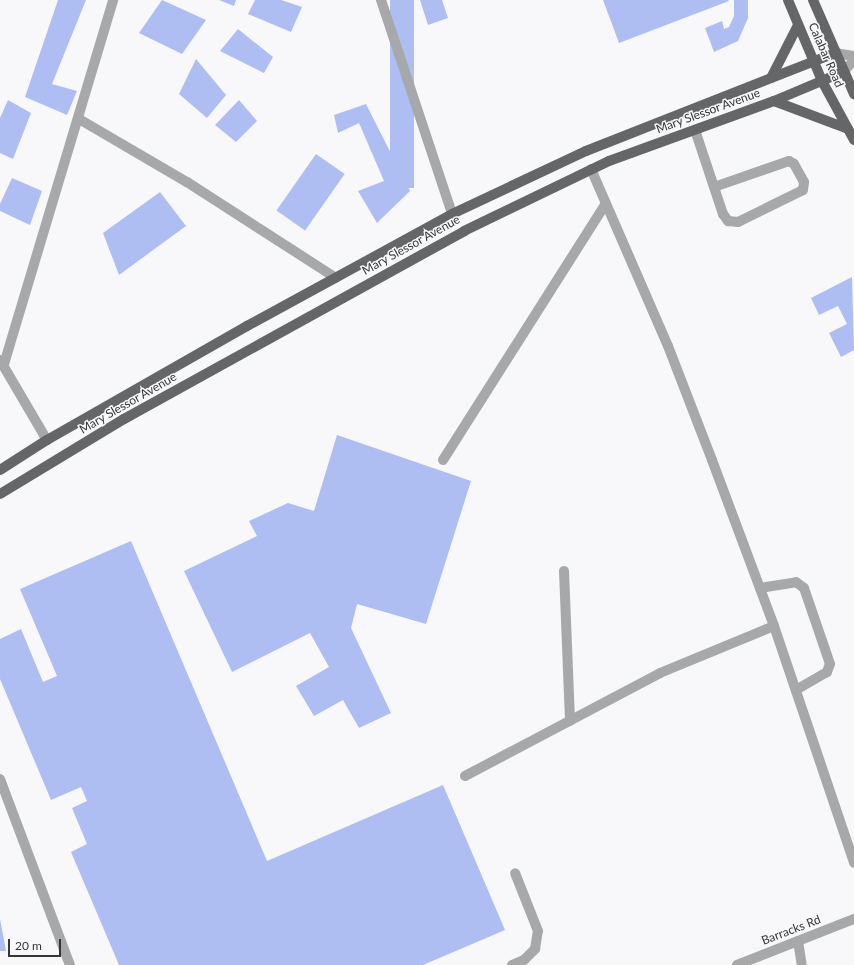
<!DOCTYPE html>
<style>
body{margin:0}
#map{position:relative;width:854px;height:965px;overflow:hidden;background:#f8f8fa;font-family:Lato,sans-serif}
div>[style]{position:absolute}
.building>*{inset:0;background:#afbef2;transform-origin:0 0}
.minor>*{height:10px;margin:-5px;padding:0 5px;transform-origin:5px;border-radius:5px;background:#a7a8a9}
.major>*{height:10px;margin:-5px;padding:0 5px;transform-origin:5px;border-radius:5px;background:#656667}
span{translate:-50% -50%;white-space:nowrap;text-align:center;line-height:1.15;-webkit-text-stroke:3px #f8f8fa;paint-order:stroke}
.street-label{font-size:12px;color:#343535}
.scale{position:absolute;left:8px;top:939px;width:53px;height:18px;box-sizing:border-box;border:2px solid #343535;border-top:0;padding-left:5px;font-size:12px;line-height:14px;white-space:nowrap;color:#343535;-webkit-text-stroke:3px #f8f8fa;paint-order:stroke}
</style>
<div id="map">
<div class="building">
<i style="clip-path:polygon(58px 0,86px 0,52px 84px,77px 91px,67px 115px,25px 97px)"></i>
<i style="clip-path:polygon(162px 0,206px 20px,182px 54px,139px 33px)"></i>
<i style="clip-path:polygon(219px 0,236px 0,234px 6px)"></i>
<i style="clip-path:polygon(255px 0,281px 0,302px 7px,291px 32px,248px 14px)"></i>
<i style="left:390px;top:0;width:24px;height:188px"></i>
<i style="clip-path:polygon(420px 0,442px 0,448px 18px,428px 25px)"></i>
<i style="clip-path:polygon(603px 0,728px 0,729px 1px,619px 43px)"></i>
<i style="clip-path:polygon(734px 0,748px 0,748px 18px,738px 41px,714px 52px,705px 28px,722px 21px,724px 29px,729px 27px,734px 16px)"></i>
<i style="clip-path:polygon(238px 29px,273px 57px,264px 73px,220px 51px)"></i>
<i style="clip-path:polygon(196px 59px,226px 95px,207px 118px,179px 94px)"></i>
<i style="clip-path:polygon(8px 100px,31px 113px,13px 159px,0 153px,0 118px)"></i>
<i style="clip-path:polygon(239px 100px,257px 121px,236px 142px,215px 125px)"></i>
<i style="clip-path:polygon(366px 104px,410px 191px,377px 223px,358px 191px,384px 181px,359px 123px,338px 133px,334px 115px)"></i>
<i style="left:316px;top:154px;width:35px;height:69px;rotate:35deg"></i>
<i style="clip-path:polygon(12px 178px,42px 191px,30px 225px,0 211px,0 204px)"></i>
<i style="clip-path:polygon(160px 192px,186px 226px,119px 275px,103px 233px)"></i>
<i style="clip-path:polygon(852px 277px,854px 350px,841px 357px,829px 333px,847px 324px,838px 306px,819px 315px,811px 298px)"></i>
<i style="clip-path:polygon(337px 435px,471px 481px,426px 624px,357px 604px,351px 628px,391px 713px,359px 728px,343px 700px,314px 716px,296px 686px,329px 667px,310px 633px,232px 672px,184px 571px,257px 536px,249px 521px,288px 503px,314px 511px)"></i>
<i style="clip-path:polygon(131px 541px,267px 861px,443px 785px,505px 930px,423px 965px,119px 965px,71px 852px,87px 844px,72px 808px,87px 801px,81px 787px,51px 800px,0 679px,0 639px,21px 629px,43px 682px,57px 676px,20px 589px)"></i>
<i style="clip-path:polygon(0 919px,6px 951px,0 951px)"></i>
</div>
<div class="minor">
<i style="left:381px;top:0;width:225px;rotate:71.6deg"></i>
<i style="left:835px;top:53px;width:19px;rotate:9deg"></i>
<i style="left:843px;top:72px;width:16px;rotate:-47deg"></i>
<i style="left:79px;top:119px;width:125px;rotate:30.3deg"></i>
<i style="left:187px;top:182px;width:177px;rotate:32.8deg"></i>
<i style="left:695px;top:130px;width:89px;rotate:71.6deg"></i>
<i style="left:723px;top:214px;width:9px;rotate:54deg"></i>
<i style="left:728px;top:221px;width:10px;rotate:6deg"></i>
<i style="left:738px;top:222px;width:72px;rotate:-26.2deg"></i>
<i style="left:803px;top:190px;width:8px;rotate:-83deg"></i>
<i style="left:804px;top:182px;width:21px;rotate:-119deg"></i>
<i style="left:794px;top:164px;width:6px;rotate:-149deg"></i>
<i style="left:789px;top:161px;width:79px;rotate:160.9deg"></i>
<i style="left:591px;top:169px;width:193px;rotate:66.5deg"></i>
<i style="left:668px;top:346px;width:122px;rotate:68.9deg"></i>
<i style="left:712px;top:460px;width:177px;rotate:69.5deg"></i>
<i style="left:774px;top:626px;width:250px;rotate:71.3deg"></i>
<i style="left:0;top:360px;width:93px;rotate:59.6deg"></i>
<i style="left:4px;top:364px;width:380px;rotate:-73.3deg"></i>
<i style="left:443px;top:460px;width:304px;rotate:-57.6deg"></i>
<i style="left:564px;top:571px;width:150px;rotate:87.7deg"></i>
<i style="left:760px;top:588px;width:36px;rotate:-9deg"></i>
<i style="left:796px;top:582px;width:10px;rotate:37deg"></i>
<i style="left:804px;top:588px;width:80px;rotate:71.1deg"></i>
<i style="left:830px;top:664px;width:9px;rotate:111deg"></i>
<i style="left:827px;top:672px;width:36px;rotate:150deg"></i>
<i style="left:465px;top:776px;width:221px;rotate:-27.8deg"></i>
<i style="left:660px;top:673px;width:123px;rotate:-22.4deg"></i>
<i style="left:0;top:779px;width:199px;rotate:69.4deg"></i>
<i style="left:798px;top:941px;width:24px;rotate:81deg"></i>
<i style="left:512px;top:965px;width:13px;rotate:-23deg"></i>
<i style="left:524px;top:960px;width:16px;rotate:-45deg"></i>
<i style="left:535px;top:949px;width:18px;rotate:-81deg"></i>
<i style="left:538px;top:931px;width:62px;rotate:-111.6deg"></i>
<i style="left:737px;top:965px;width:126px;rotate:-21.5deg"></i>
</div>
<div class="major">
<i style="left:788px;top:0;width:88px;rotate:67.2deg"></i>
<i style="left:822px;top:81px;width:67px;rotate:61.5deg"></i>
<i style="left:813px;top:0;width:103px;rotate:66.4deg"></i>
<i style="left:771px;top:78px;width:59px;rotate:-63deg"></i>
<i style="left:774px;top:101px;width:79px;rotate:20.7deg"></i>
<i style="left:0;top:470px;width:56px;rotate:-32.6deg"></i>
<i style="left:47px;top:440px;width:230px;rotate:-29.7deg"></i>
<i style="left:247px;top:326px;width:234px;rotate:-28.6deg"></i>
<i style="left:452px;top:214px;width:148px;rotate:-25.2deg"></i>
<i style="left:586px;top:151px;width:268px;rotate:-21.5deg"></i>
<i style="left:0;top:494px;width:145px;rotate:-31.2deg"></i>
<i style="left:124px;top:419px;width:389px;rotate:-28.9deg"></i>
<i style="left:464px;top:231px;width:161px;rotate:-25.8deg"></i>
<i style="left:609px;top:161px;width:176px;rotate:-20deg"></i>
<i style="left:774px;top:101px;width:75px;rotate:-22.8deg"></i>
</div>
<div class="street-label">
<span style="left:826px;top:55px;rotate:66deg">Calabar Road</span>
<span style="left:708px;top:111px;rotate:-20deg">Mary Slessor Avenue</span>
<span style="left:411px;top:245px;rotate:-29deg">Mary Slessor Avenue</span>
<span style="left:128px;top:403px;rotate:-30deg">Mary Slessor Avenue</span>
<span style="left:791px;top:930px;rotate:-21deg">Barracks Rd</span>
</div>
<div class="scale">20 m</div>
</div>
